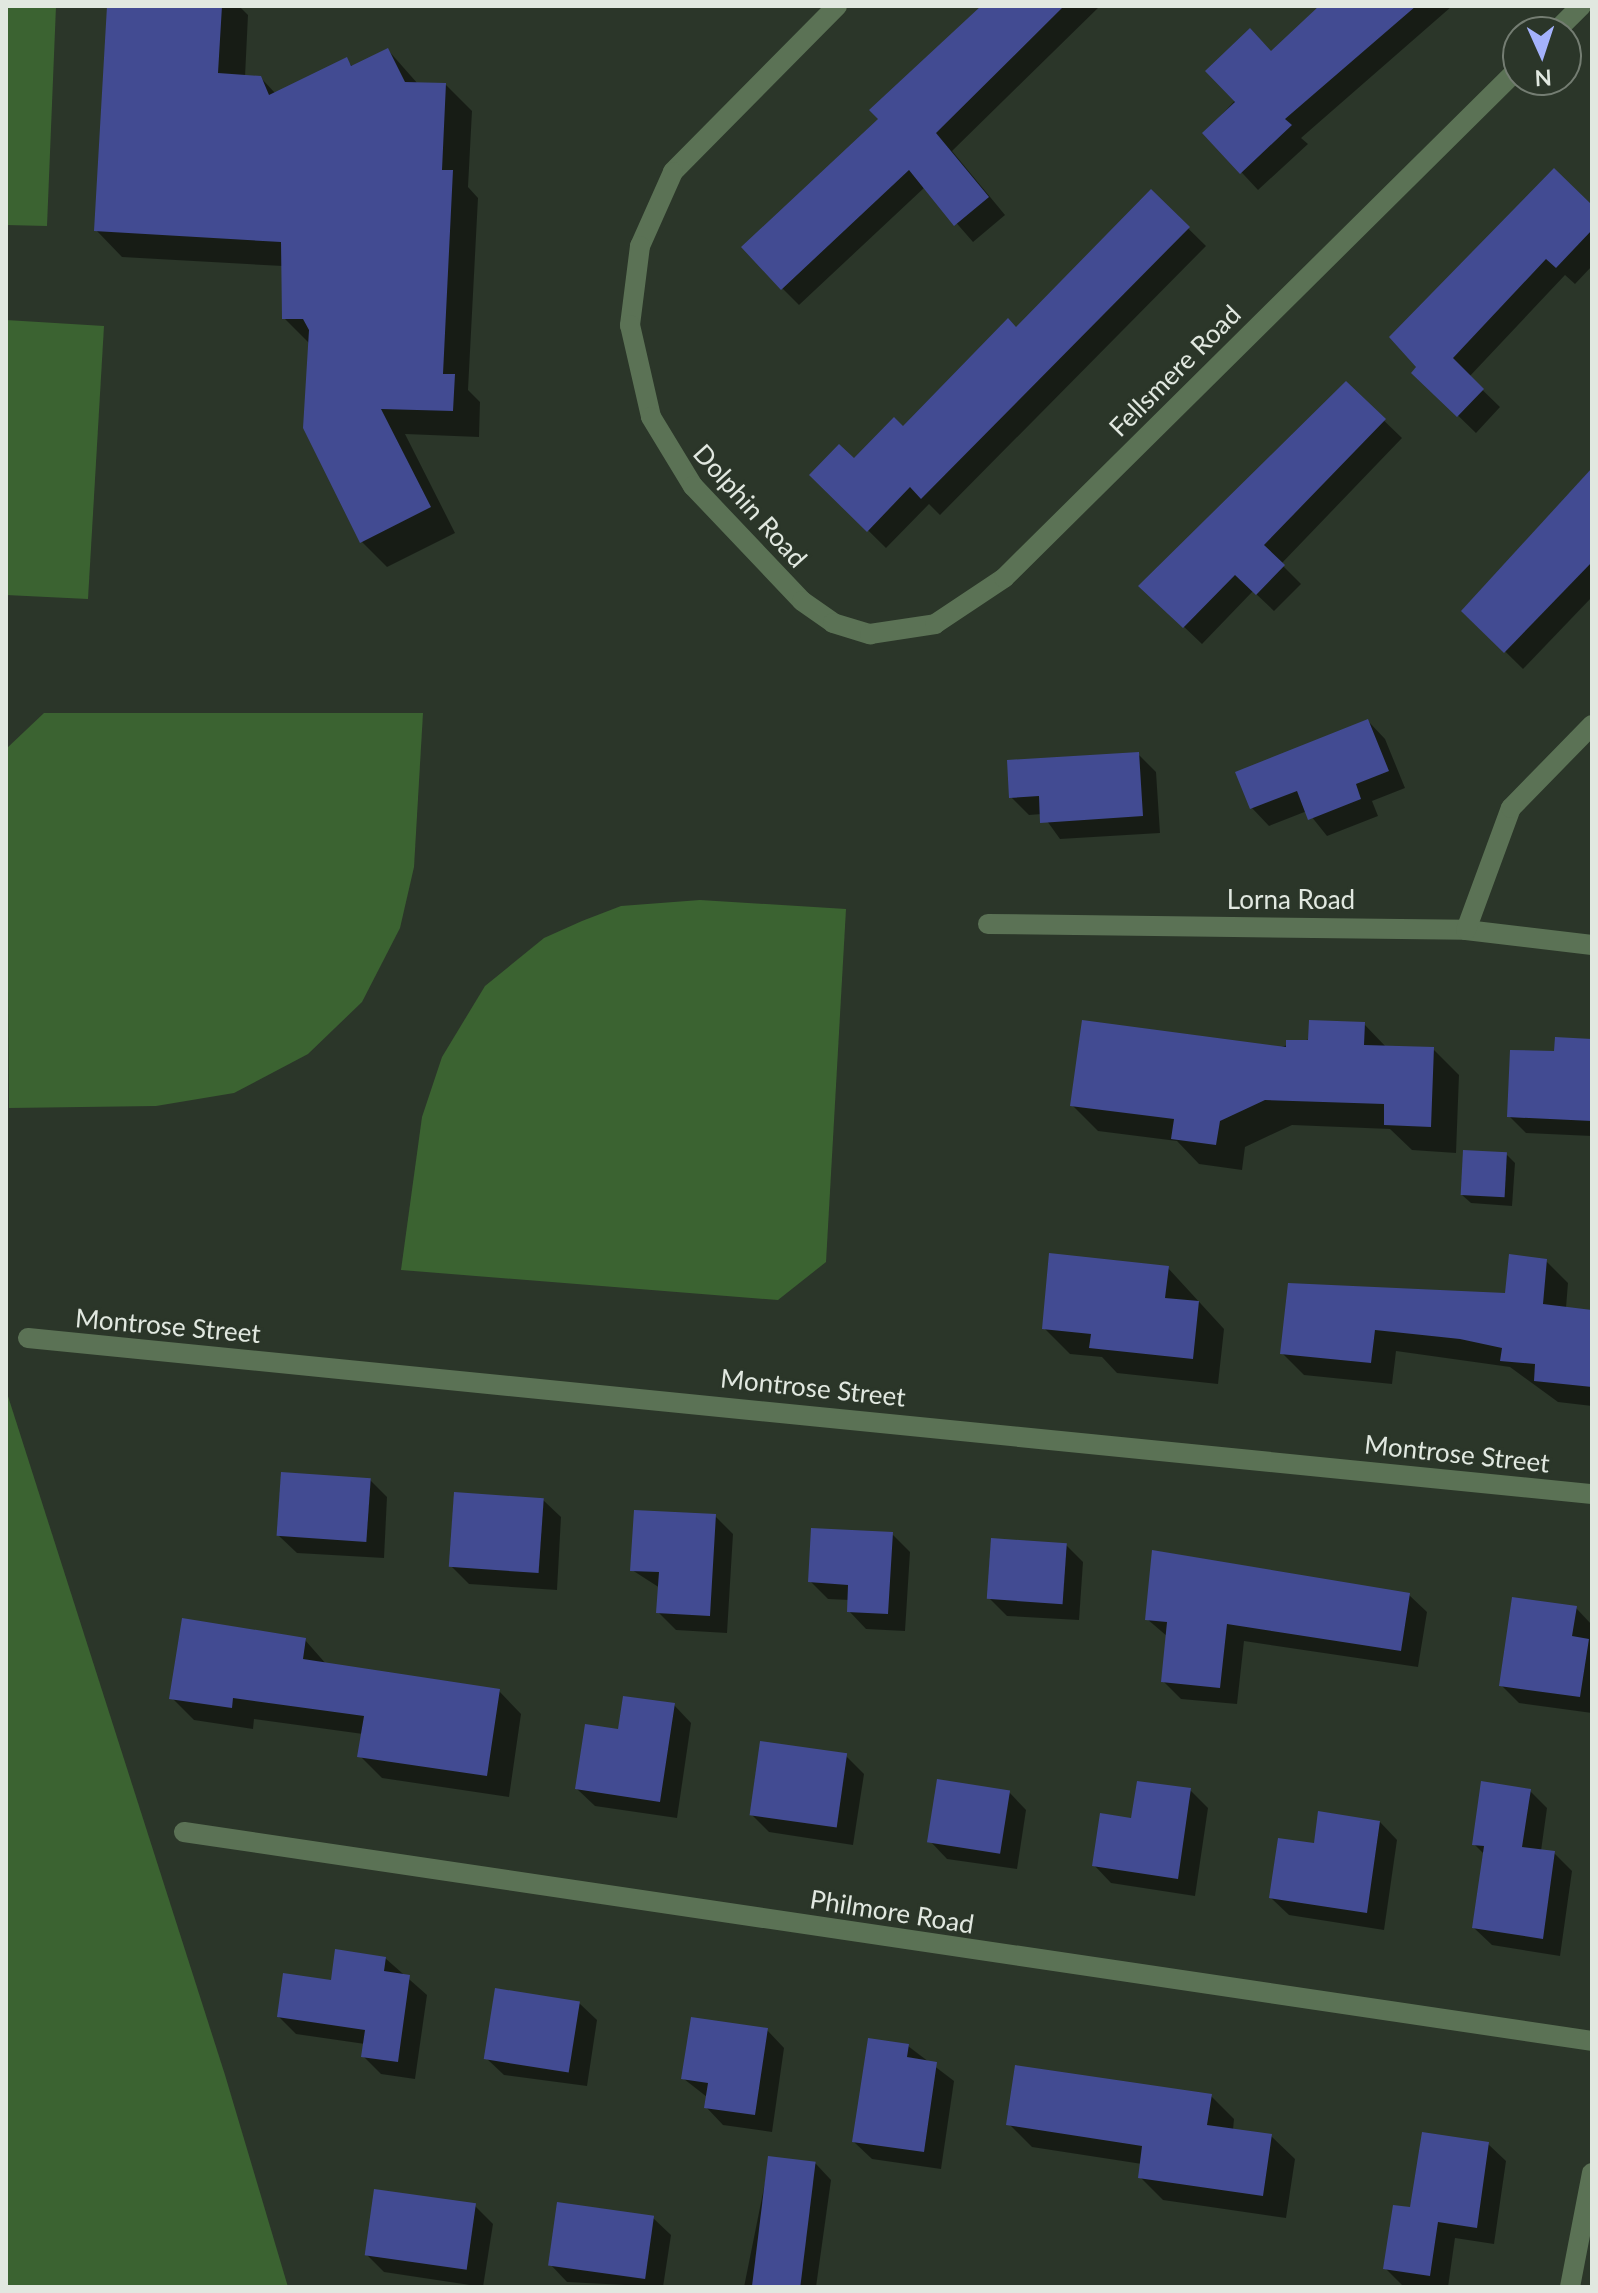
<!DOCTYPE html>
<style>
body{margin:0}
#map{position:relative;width:1598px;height:2293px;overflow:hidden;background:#2b3629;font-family:Lato,sans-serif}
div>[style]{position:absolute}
.green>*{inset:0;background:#3b6331}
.shadow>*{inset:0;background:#0007}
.building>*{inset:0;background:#424b92;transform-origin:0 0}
.minor>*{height:20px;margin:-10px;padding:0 10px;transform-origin:10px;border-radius:10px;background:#5b7255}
span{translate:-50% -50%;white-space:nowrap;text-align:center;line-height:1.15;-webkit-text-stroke:6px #2b3629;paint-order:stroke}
.street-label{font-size:26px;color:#e1e8e0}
.frame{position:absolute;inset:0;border:8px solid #e1e8e0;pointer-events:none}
.north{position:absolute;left:1502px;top:16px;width:80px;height:80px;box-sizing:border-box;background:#2b3629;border:2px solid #747d72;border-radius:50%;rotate:177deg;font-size:22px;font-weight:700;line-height:32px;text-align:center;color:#e1e8e0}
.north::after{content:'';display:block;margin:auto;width:28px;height:36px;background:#a4b2fc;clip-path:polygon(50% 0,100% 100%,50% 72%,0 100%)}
</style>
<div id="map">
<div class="green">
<i style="clip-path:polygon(6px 6px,56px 6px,47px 226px,6px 225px)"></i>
<i style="clip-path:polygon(6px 320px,104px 326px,88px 599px,6px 595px)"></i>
<i style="clip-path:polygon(44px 713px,423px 713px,414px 867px,400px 928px,362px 1002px,308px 1054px,234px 1093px,156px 1106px,9px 1108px,6px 749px)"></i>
<i style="clip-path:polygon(700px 900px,846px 909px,826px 1262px,778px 1300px,401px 1270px,422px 1117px,442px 1057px,485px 986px,544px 938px,582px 921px,621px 906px)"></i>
<i style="clip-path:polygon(6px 1390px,225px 2075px,288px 2287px,6px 2287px)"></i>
</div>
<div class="shadow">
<i style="clip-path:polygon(109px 6px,239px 6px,248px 15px,245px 77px,260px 77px,276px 94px,346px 60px,353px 67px,388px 50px,418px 84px,446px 85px,472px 111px,468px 187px,478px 198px,468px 390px,480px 402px,479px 437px,405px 434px,455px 533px,387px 567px,361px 541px,310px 344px,284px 318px,283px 266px,122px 257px,96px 230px)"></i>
<i style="clip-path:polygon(984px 6px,1100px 6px,952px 151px,1005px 215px,973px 242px,925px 187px,799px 305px,782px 288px,881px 119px)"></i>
<i style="clip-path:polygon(1322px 6px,1451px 7px,1301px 138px,1308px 144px,1258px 190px,1205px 133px)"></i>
<i style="clip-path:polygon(1151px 192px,1206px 246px,940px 515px,929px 504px,886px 548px,812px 475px,854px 461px,903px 428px,1016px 330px)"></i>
<i style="clip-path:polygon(1592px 207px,1592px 266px,1575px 284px,1565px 275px,1469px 377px,1500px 407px,1476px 433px,1414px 373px)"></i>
<i style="clip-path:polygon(1346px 384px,1402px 438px,1281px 564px,1301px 584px,1274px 611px,1253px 591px,1202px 644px,1159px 603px)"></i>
<i style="clip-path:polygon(1592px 472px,1592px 597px,1523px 669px,1464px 611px)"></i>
<i style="clip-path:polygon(1368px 721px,1385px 739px,1405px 788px,1372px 801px,1378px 816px,1327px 836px,1307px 811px,1269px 826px,1252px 808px)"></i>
<i style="clip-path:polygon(1138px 754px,1156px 772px,1160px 833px,1060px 839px,1042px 814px,1029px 815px,1011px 797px)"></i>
<i style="clip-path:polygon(1364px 1024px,1387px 1048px,1433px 1049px,1459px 1075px,1456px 1153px,1412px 1150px,1390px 1129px,1292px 1125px,1245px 1147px,1242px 1170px,1199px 1164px,1177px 1141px,1098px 1131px,1072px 1105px)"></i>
<i style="clip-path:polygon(1592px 1041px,1592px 1136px,1526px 1133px,1509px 1116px,1555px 1054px)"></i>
<i style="clip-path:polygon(1506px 1154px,1515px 1163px,1512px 1206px,1471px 1203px,1462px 1195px)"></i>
<i style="clip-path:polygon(1546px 1261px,1568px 1283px,1566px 1308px,1592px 1312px,1592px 1406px,1558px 1402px,1510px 1367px,1396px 1351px,1392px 1384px,1304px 1375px,1282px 1353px,1507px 1295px)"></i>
<i style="clip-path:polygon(1168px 1268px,1224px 1329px,1218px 1384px,1117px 1373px,1102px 1357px,1070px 1354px,1044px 1328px)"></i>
<i style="clip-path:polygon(370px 1480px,387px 1497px,384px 1558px,297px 1553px,279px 1536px)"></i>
<i style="clip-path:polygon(543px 1500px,561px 1517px,557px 1590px,469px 1584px,451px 1566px)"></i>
<i style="clip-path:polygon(715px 1516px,733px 1534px,727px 1633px,676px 1630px,658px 1612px,660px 1588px,632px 1570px)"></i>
<i style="clip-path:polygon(892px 1534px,910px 1552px,905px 1631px,866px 1629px,849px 1611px,849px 1600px,828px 1599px,810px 1581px)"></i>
<i style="clip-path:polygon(1066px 1545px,1083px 1562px,1079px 1620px,1007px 1616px,989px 1598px)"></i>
<i style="clip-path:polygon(1409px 1595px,1427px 1612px,1418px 1667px,1244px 1641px,1237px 1704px,1181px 1699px,1163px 1681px,1168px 1637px,1147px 1619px)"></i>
<i style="clip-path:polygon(1576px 1608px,1592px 1625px,1592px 1713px,1519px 1703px,1501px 1685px)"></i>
<i style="clip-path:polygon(305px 1640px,327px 1665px,499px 1691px,521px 1714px,509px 1797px,382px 1778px,360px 1756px,363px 1734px,254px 1719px,253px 1729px,194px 1720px,172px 1698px)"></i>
<i style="clip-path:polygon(674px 1705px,691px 1723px,677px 1818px,595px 1806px,577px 1789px)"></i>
<i style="clip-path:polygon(846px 1756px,864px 1774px,853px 1845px,769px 1832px,752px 1815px)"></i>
<i style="clip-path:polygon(1190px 1790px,1208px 1808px,1195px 1896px,1111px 1883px,1094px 1865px)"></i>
<i style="clip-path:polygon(1530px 1791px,1547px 1808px,1541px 1851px,1554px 1853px,1572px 1871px,1560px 1956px,1492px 1945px,1474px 1928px,1485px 1855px,1474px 1844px)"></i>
<i style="clip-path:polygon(1009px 1792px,1026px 1810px,1017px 1869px,947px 1859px,930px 1841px)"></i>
<i style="clip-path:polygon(1380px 1822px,1397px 1840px,1384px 1930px,1289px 1915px,1271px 1898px,1316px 1846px)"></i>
<i style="clip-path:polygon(385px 1958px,427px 1995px,415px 2079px,381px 2074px,363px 2056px,365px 2044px,296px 2034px,279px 2017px)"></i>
<i style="clip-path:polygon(579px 2003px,597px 2020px,587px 2086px,504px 2075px,486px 2058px)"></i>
<i style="clip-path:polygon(767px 2030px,784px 2048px,772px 2132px,723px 2125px,706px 2107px,707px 2097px,684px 2079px)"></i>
<i style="clip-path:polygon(908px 2046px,954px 2081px,941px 2169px,872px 2159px,854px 2142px)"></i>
<i style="clip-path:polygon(1211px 2096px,1234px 2119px,1233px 2130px,1271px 2136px,1295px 2159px,1286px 2218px,1163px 2200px,1140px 2177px,1142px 2164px,1032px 2147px,1009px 2124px)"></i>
<i style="clip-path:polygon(1488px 2144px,1506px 2161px,1494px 2244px,1455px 2238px,1448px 2287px,1403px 2286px,1385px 2268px,1412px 2210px)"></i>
<i style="clip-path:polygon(770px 2158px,816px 2164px,831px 2180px,816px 2287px,744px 2287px)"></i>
<i style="clip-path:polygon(475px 2206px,493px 2224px,483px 2287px,384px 2272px,366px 2254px)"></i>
<i style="clip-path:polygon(653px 2218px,671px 2235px,663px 2287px,567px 2282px,550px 2264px)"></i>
</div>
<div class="building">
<i style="clip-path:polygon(107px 6px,222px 6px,218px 73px,261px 76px,269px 95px,347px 57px,351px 66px,388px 48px,405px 82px,446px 83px,442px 170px,453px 170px,443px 374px,455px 374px,453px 411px,381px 409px,431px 507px,360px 543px,303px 428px,309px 330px,303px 319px,282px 319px,281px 242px,94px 231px)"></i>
<i style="clip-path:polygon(981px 6px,1064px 6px,936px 133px,989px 197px,954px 226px,909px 170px,781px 290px,741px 247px,878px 119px,869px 110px)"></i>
<i style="clip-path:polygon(1319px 6px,1416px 6px,1285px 119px,1292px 125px,1240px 174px,1202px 133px,1235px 102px,1205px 71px,1250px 28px,1271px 51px)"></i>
<i style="clip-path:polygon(1554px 168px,1592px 205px,1592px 230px,1556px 268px,1546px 259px,1453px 358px,1484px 389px,1457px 417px,1411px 373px,1416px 367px,1389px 337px)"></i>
<i style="clip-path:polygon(1151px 189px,1190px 227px,921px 499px,910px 487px,867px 532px,809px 475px,839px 444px,854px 458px,894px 417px,903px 426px,1008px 318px,1016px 327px)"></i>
<i style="clip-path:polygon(1346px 381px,1386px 419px,1264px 545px,1285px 565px,1256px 595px,1235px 575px,1183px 628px,1138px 586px)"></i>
<i style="clip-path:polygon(1592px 468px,1592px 562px,1504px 653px,1461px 611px)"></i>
<i style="clip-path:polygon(1368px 719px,1389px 771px,1356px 784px,1361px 799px,1308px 820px,1297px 791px,1250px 809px,1235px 772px)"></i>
<i style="clip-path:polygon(1139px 752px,1143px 816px,1040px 823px,1039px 796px,1009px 798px,1007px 760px)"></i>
<i style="clip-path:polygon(1082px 1020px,1286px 1047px,1286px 1040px,1308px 1040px,1309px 1020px,1365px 1022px,1364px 1045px,1434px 1047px,1431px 1127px,1384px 1125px,1384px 1104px,1265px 1100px,1220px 1121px,1216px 1145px,1171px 1139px,1174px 1119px,1070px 1106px)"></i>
<i style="clip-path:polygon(1555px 1037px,1592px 1039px,1592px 1121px,1507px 1117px,1510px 1050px,1554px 1051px)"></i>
<i style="left:1463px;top:1150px;width:44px;height:45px;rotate:3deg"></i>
<i style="clip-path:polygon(1049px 1253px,1169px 1266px,1165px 1298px,1199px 1301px,1193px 1359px,1089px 1348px,1091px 1334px,1042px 1329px)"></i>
<i style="clip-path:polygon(1509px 1254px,1547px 1259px,1543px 1304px,1592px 1310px,1592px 1387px,1534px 1381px,1535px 1364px,1500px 1361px,1502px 1348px,1460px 1339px,1375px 1330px,1371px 1363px,1280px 1354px,1288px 1283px,1505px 1293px)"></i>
<i style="left:281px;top:1472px;width:90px;height:64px;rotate:4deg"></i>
<i style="left:454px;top:1492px;width:90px;height:75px;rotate:4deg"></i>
<i style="clip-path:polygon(634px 1510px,716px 1514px,710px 1616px,656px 1613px,659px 1572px,630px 1571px)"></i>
<i style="clip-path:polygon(811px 1528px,893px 1532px,888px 1614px,847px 1612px,848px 1585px,808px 1582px)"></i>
<i style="left:991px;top:1538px;width:76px;height:61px;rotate:4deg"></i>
<i style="clip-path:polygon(1152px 1550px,1410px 1593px,1401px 1651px,1227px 1624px,1220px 1688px,1161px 1682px,1167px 1622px,1145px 1620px)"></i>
<i style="clip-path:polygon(1512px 1597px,1577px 1606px,1572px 1636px,1589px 1639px,1580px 1697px,1499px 1686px)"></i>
<i style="clip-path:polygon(182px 1618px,306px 1638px,303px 1659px,500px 1689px,487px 1776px,357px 1757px,364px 1716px,233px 1698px,232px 1708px,169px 1699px)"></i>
<i style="clip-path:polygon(623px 1696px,675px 1703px,660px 1802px,575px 1789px,585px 1724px,618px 1729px)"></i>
<i style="left:760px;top:1741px;width:88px;height:75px;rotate:8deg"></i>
<i style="left:937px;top:1779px;width:74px;height:64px;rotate:9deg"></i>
<i style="clip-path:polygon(1137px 1781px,1191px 1788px,1178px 1879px,1092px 1866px,1100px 1813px,1131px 1818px)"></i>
<i style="clip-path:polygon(1481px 1781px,1531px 1789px,1522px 1847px,1555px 1851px,1543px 1939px,1472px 1928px,1484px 1846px,1472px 1845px)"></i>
<i style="clip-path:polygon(1318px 1811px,1380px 1821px,1367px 1913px,1269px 1898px,1278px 1838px,1314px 1843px)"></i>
<i style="clip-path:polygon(335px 1949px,386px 1957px,384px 1971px,410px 1975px,398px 2062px,361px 2057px,365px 2030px,277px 2017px,283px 1973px,331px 1980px)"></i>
<i style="left:495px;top:1988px;width:86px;height:72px;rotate:9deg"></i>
<i style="clip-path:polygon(691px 2017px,768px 2028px,755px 2115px,704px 2108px,708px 2083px,681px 2079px)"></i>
<i style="clip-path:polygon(868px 2038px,909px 2044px,907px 2057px,937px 2062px,924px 2152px,852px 2142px)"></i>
<i style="clip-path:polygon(1015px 2065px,1212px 2094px,1207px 2125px,1272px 2134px,1263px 2196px,1138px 2178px,1142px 2146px,1006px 2125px)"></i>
<i style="clip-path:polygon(1422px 2132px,1489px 2142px,1477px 2228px,1438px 2222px,1430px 2276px,1383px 2269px,1393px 2205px,1410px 2207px)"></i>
<i style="left:768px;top:2156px;width:48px;height:133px;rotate:7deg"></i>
<i style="left:374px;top:2189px;width:103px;height:67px;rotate:8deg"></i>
<i style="left:557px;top:2202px;width:98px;height:64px;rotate:8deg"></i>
</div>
<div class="minor">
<i style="left:837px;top:6px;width:233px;rotate:134.7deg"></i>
<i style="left:673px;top:172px;width:81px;rotate:114deg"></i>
<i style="left:640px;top:246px;width:80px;rotate:97.2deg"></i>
<i style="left:630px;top:325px;width:94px;rotate:77.1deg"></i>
<i style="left:651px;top:417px;width:81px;rotate:58.7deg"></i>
<i style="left:693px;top:486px;width:158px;rotate:46.5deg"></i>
<i style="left:802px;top:601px;width:38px;rotate:35deg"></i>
<i style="left:833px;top:623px;width:39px;rotate:17deg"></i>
<i style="left:870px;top:634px;width:66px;rotate:-8.7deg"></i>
<i style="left:935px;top:624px;width:83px;rotate:-33.7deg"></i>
<i style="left:1004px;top:578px;width:723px;rotate:-44.72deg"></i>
<i style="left:1555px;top:32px;width:37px;rotate:-45deg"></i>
<i style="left:988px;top:924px;width:478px;rotate:0.7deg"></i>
<i style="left:1466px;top:930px;width:127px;rotate:6.8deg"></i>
<i style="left:1466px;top:930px;width:130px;rotate:-69.8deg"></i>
<i style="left:1511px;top:808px;width:116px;rotate:-45.7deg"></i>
<i style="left:28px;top:1338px;width:1572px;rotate:5.7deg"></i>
<i style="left:184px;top:1832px;width:1423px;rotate:8.44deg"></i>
<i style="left:1570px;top:2287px;width:116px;rotate:-79.1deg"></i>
</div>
<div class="street-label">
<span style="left:1175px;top:371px;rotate:-45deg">Fellsmere Road</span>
<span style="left:750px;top:506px;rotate:48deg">Dolphin Road</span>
<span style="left:1291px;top:900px">Lorna Road</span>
<span style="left:168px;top:1326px;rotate:5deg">Montrose Street</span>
<span style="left:813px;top:1388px;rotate:6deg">Montrose Street</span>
<span style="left:1457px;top:1454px;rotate:6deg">Montrose Street</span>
<span style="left:892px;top:1912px;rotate:9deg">Philmore Road</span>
</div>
<div class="frame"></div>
<div class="north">N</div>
</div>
